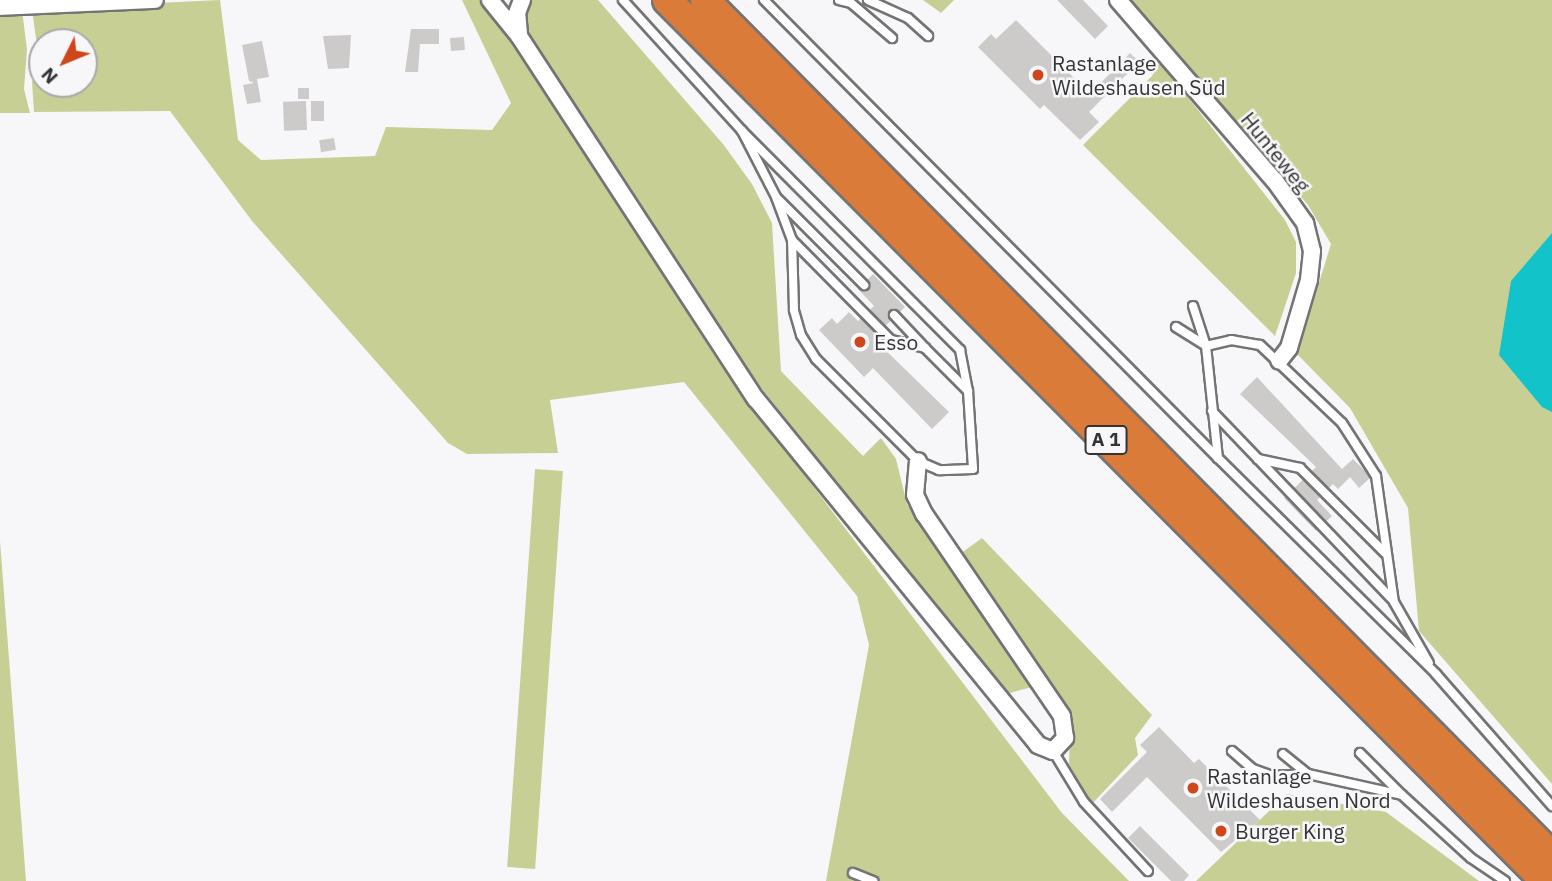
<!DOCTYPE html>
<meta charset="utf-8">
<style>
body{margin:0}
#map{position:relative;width:1552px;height:881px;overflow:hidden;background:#f7f7f9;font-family:"IBM Plex Sans",sans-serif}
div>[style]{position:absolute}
.green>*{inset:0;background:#c8cf95;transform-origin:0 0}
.water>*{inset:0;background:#12c3ca}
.building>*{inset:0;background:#cdcbca;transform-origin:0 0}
.roads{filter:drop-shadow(2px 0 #747476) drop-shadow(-2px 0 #747476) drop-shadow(0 2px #747476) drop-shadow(0 -2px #747476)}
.lane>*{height:8px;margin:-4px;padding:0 4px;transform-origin:4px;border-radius:4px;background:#fff}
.street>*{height:16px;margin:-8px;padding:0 8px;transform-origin:8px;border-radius:8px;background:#fff}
.highway>*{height:28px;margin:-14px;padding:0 14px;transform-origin:14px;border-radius:14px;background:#da7b39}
.dots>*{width:19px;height:19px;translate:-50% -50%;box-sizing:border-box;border:4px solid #f7f7f9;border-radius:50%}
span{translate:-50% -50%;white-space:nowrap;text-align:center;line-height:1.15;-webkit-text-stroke:5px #f7f7f9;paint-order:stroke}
.shield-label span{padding:2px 5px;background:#f7f7f9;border:2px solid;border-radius:5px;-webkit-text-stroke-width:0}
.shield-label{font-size:19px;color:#343435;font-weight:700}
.poi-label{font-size:21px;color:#343435}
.left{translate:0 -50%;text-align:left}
.street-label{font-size:21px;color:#343435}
.north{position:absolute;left:28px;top:28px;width:70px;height:70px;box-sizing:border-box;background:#f7f7f9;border:2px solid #a9a9ab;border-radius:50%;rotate:227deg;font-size:19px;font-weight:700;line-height:28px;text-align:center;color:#343435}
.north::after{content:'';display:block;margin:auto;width:24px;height:32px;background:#ce461a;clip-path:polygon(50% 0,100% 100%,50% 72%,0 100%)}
</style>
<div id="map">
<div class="green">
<i style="clip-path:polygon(evenodd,220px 0,238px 140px,261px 160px,375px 156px,386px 127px,492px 130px,511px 103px,462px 0,480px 0,498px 18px,720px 364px,1062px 813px,1129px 881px,826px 881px,869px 645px,857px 596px,684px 382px,550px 400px,558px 453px,467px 454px,448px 443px,252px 221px,170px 111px,34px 112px,32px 82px,39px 61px,32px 9px,220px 0,42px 42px,84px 42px,84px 84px,42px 84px,42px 42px)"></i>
<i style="clip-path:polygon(529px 0,598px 0,723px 144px,752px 184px,772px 223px,781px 371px,863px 456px,881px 438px,896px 459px,907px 504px,1032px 687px,1006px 694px,734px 354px,529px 42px,524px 16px)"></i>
<i style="clip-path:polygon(923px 0,954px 0,941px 13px)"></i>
<i style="clip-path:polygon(1129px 0,1552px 0,1552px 784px,1419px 631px,1408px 508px,1350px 408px,1297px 354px,1331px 244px,1308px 205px)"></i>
<i style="clip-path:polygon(22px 10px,27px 49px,24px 89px,30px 113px,0 113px,0 13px)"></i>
<i style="clip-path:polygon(1160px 62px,1285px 220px,1296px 242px,1296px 273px,1275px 336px,1083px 145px,1152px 76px)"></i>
<i style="left:535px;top:469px;width:28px;height:399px;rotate:4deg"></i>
<i style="clip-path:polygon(982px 538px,1152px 715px,1135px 738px,1138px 755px,1092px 804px,1069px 764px,1070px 728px,960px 554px)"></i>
<i style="clip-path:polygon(0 541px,26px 881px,0 881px)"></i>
<i style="clip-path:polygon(1287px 794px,1386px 812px,1479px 881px,1196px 881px)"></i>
</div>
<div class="water">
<i style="clip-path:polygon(1552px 233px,1552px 412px,1542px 407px,1499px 355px,1511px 281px)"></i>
</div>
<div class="building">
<i style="clip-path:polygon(1057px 0,1083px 0,1108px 26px,1095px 39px)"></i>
<i style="clip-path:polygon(1016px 20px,1090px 94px,1130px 53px,1139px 62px,1089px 112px,1099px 122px,1080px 140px,1044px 105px,1040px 109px,978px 47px,991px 34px,996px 39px)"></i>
<i style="clip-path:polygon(411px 29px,439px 29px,439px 44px,420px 44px,418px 72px,405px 72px)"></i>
<i style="clip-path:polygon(351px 35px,349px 68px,328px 69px,323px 36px)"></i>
<i style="left:464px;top:37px;width:13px;height:14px;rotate:86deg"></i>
<i style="clip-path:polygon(262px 41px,269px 77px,257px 79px,261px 102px,247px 104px,243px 85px,254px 83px,249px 81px,242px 45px)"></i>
<i style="left:298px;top:88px;width:11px;height:11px"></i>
<i style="left:306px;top:101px;width:29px;height:23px;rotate:88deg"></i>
<i style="left:311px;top:101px;width:13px;height:20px"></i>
<i style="left:334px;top:138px;width:12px;height:15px;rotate:81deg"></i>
<i style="clip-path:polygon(873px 274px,905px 307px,873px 338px,949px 412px,932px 429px,873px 368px,864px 377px,819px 330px,832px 318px,837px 324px,849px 312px,858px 321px,874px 306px,858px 289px)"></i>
<i style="clip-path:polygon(1257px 377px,1342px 469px,1353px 459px,1371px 477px,1359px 488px,1350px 477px,1338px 489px,1333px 484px,1317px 500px,1332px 516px,1316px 531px,1284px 498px,1316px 467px,1240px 394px)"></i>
<i style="clip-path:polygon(1159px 727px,1194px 763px,1199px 759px,1260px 820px,1221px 852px,1147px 777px,1112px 812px,1100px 799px,1147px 752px,1140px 745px)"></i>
<i style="clip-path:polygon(1140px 826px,1189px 875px,1184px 881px,1171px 881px,1128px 838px)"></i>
</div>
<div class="roads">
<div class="lane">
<i style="left:623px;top:0;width:177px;rotate:47.7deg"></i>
<i style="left:742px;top:131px;width:309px;rotate:45.1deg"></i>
<i style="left:960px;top:350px;width:42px;rotate:79deg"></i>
<i style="left:764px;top:0;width:645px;rotate:45.25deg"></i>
<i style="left:839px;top:0;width:12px;rotate:14deg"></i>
<i style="left:851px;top:3px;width:54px;rotate:40.5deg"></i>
<i style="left:868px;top:0;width:44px;rotate:24.2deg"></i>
<i style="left:908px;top:18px;width:27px;rotate:42deg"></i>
<i style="left:742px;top:131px;width:74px;rotate:62.7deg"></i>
<i style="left:776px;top:197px;width:46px;rotate:69.6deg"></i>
<i style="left:792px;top:240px;width:141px;rotate:45.3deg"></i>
<i style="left:891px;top:340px;width:35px;rotate:13deg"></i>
<i style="left:925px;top:348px;width:61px;rotate:45deg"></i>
<i style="left:968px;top:391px;width:78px;rotate:86.3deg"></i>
<i style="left:973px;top:469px;width:34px;rotate:178deg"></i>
<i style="left:939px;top:470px;width:23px;rotate:-157deg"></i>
<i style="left:918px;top:461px;width:144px;rotate:-135deg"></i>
<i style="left:816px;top:359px;width:28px;rotate:-122deg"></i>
<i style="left:801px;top:335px;width:26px;rotate:-106deg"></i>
<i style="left:794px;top:310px;width:70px;rotate:-91.6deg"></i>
<i style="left:778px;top:199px;width:122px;rotate:45deg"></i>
<i style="left:1193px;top:306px;width:42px;rotate:72deg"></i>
<i style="left:1206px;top:346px;width:113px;rotate:83.9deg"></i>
<i style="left:1218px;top:458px;width:307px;rotate:44.7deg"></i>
<i style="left:1436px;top:674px;width:176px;rotate:48.7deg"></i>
<i style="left:894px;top:315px;width:45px;rotate:46.8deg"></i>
<i style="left:1176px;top:327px;width:36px;rotate:32deg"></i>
<i style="left:1206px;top:346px;width:26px;rotate:-13deg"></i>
<i style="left:1231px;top:340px;width:29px;rotate:10deg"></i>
<i style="left:1260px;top:345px;width:113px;rotate:43.6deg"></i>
<i style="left:1342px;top:423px;width:63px;rotate:57.3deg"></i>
<i style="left:1376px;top:476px;width:127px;rotate:81.9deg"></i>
<i style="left:1394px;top:602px;width:70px;rotate:60.2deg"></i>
<i style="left:1212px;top:411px;width:66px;rotate:46.2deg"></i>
<i style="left:1258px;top:459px;width:43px;rotate:12.1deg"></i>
<i style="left:1300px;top:468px;width:120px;rotate:45deg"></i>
<i style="left:1258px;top:459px;width:194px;rotate:46.3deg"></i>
<i style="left:1053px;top:751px;width:60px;rotate:58.7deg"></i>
<i style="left:1084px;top:802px;width:94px;rotate:47.2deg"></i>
<i style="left:1232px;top:751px;width:28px;rotate:41deg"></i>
<i style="left:1253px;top:769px;width:20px;rotate:20deg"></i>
<i style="left:1272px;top:776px;width:36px;rotate:-3deg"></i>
<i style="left:1308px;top:774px;width:96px;rotate:12.6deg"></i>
<i style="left:1402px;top:795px;width:93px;rotate:42.4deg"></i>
<i style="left:1471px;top:858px;width:41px;rotate:34.1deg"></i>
<i style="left:1360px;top:753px;width:59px;rotate:45deg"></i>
<i style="left:1283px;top:754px;width:32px;rotate:39deg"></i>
<i style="left:853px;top:873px;width:22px;rotate:22deg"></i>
</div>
<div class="street">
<i style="left:490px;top:0;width:46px;rotate:51.1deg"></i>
<i style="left:519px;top:36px;width:434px;rotate:56.9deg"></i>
<i style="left:756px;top:399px;width:446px;rotate:50.8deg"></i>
<i style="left:1038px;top:745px;width:16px;rotate:22deg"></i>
<i style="left:1053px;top:751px;width:18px;rotate:-47deg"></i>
<i style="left:1065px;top:738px;width:22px;rotate:-98deg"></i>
<i style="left:1062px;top:716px;width:245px;rotate:-124.3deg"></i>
<i style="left:924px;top:514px;width:21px;rotate:-115deg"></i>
<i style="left:915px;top:495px;width:34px;rotate:-85deg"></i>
<i style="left:1118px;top:0;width:240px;rotate:49.1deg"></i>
<i style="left:1275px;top:181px;width:52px;rotate:54.5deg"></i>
<i style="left:1305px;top:223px;width:29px;rotate:76deg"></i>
<i style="left:1312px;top:251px;width:29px;rotate:96deg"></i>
<i style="left:1309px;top:280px;width:71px;rotate:106.4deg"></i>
<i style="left:1289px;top:348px;width:16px;rotate:128deg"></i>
<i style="left:0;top:7px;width:155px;rotate:-2.6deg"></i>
<i style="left:519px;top:34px;width:21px;rotate:-95deg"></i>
<i style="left:517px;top:13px;width:14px;rotate:-69deg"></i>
</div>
<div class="highway">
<i style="left:667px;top:0;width:1244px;rotate:45.1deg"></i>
<i style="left:705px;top:0;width:1204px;rotate:45.3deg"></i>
</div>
</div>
<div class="dots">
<i style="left:1038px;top:75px;background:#ce461a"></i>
<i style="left:860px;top:342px;background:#ce461a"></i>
<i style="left:1193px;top:788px;background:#ce461a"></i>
<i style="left:1221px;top:831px;background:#ce461a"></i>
</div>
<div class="shield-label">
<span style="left:1106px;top:440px">A 1</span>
</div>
<div class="poi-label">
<span class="left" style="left:1052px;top:75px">Rastanlage<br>Wildeshausen Süd</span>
<span class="left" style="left:874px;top:342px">Esso</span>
<span class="left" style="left:1207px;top:788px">Rastanlage<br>Wildeshausen Nord</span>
<span class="left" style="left:1235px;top:831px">Burger King</span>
</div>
<div class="street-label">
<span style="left:1276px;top:152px;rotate:51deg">Hunteweg</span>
</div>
<div class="north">N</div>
</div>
